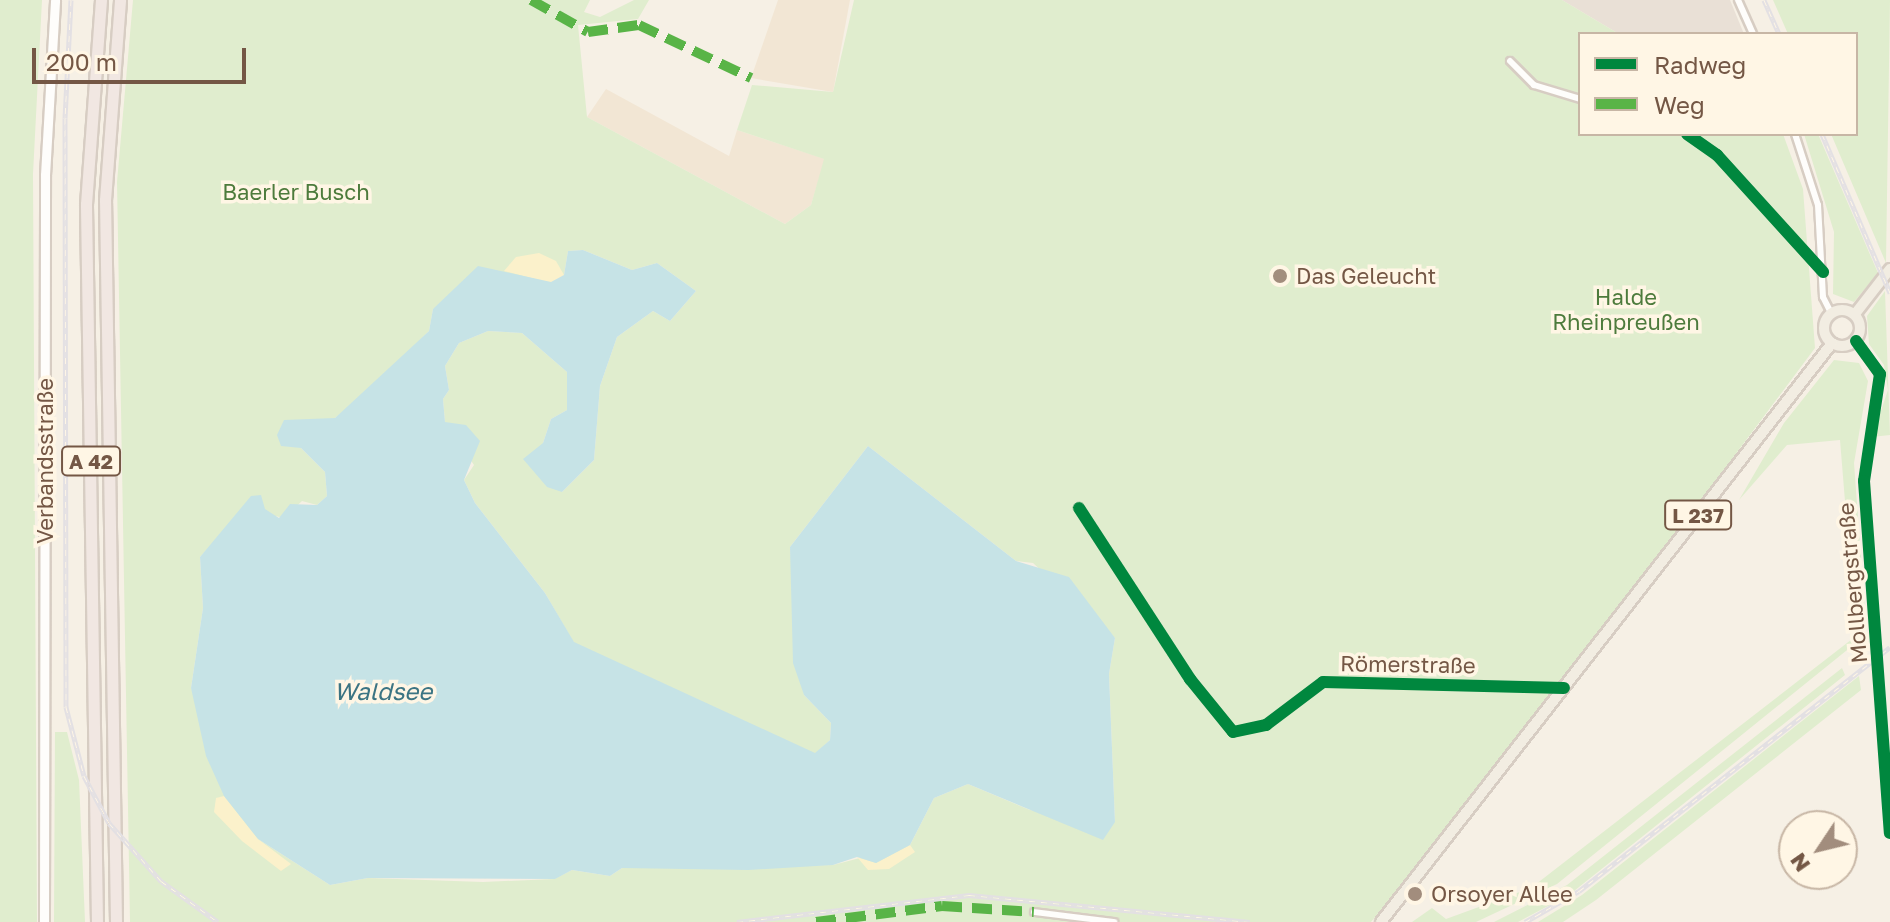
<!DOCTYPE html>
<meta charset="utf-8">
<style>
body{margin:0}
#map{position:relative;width:1890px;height:922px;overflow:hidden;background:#f6f0e5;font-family:"Golos Text",sans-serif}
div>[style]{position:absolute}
.residential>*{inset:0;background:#f2e6d4}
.industrial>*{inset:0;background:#e9e0d6}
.green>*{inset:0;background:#e0edce}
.sand>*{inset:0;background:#fbf1cb}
.water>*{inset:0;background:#c6e3e6}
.roads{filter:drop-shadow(2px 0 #d7cdc3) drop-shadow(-2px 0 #d7cdc3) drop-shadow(0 2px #d7cdc3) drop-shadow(0 -2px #d7cdc3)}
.street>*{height:6px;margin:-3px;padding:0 3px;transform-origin:3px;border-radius:3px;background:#fefdfb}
.secondary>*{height:9px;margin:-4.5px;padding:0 4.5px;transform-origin:4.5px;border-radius:4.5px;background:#fefdfb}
.primary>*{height:10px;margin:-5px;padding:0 5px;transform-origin:5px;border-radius:5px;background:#f2ede2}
.primary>.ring{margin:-5px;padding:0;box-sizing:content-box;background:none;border:10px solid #f2ede2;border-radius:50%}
.highway>*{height:11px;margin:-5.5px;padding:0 5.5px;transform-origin:5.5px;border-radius:5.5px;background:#f1e7e2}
.rail>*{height:5px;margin-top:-2.5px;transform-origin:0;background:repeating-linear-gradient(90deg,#fff6e5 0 6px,#e3e0e3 0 12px);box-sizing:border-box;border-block:2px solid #e3e0e3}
.quiet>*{height:10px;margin-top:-5px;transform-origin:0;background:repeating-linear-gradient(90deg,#59b447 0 20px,transparent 0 30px)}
.cycleway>*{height:12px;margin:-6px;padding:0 6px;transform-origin:6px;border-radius:6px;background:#00873e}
.dots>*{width:22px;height:22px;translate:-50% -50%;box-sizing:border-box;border:4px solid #fff6e5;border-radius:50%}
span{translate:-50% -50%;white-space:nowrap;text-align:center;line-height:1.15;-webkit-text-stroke:7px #fff6e5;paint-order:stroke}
.shield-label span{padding:2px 6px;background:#fff6e5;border:2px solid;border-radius:6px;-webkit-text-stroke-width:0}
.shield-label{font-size:20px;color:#745745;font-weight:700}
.park-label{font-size:22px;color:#4d7b3c}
.poi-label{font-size:22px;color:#745745}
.left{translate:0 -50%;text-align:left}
.street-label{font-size:22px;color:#745745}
.water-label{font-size:24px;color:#3b7483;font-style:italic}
.legend{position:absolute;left:1578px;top:32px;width:280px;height:104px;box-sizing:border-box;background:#fff6e5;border:2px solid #c7b6a5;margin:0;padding:10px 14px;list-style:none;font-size:24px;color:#745745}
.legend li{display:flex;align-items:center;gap:16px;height:40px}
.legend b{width:40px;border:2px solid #c7b6a5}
.north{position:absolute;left:1778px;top:810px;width:80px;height:80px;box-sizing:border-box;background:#fff6e5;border:2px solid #c7b6a5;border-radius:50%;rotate:235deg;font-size:22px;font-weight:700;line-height:32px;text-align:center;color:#745745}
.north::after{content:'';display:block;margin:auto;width:28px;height:36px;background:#a28d7d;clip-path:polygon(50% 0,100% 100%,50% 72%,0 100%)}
.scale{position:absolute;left:32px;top:48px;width:214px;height:36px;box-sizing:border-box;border:4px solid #745745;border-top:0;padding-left:10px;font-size:24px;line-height:28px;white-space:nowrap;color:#745745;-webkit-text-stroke:6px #fff6e5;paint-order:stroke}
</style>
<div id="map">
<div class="residential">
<i style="clip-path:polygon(778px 0,850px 0,833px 92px,751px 78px)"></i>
<i style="clip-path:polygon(606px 89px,729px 156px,737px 130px,825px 159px,811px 205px,785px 224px,587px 117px)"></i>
</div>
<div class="industrial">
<i style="clip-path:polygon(1562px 0,1730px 0,1744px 34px,1619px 34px)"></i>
</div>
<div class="green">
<i style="clip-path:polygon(0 0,42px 0,33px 174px,37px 922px,0 922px)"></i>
<i style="clip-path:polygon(evenodd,133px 0,590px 0,584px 12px,600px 17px,634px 0,649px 0,638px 19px,578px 25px,587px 117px,785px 224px,811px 205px,824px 159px,737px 130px,752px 85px,833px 92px,854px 0,1562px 0,1619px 34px,1580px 34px,1580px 134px,1783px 134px,1803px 189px,1815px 348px,1557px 693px,1371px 922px,130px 922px,117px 182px,133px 0,583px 250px,632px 270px,657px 263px,696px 291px,670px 321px,653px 311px,617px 337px,600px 386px,594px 460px,562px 492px,543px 443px,551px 419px,567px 410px,567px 372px,522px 333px,488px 331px,459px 343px,445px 366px,449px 390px,443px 399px,445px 422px,474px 465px,464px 480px,475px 503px,545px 593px,574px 643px,815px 754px,830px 740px,831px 723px,804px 695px,790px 547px,868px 446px,1016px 561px,1033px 563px,1115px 638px,1109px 674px,1115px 822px,1030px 810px,968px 784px,934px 798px,910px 845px,833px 865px,622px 868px,610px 876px,572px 870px,554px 879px,483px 882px,368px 878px,330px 885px,258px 839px,191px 688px,203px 608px,200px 557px,244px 509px,284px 518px,302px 501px,317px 505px,327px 496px,325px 472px,301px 448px,315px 422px,335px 418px,368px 392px,429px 331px,433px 309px,564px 275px,568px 251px,583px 250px)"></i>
<i style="clip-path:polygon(1773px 0,1890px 0,1886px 263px,1831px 134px,1856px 134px,1856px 34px,1788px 34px)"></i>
<i style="clip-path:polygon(1804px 134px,1818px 134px,1878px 273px,1854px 302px,1833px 294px,1834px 232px)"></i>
<i style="clip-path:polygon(1885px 291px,1890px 435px,1872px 437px,1888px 390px,1884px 365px,1869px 344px,1867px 316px)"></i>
<i style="clip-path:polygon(1834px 360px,1859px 363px,1868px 381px,1854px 463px,1866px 626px,1857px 642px,1557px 884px,1476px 922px,1412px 922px,1432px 908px,1446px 919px,1531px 888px,1856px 636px,1840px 440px,1787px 445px,1739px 500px,1784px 423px)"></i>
<i style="clip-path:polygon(1842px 668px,1845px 675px,1569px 895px,1518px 922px,1494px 922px,1567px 885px)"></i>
<i style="clip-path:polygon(1859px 676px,1861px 690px,1596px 900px,1563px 922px,1538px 922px,1582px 895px)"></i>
<i style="clip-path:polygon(55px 732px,67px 732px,79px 780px,85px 922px,54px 922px)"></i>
</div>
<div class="sand">
<i style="clip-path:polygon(539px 253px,556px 261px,564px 275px,551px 283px,504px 271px,516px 257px)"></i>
<i style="clip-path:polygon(224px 796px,258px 839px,291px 864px,281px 871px,242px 841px,214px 812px,216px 798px)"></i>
<i style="clip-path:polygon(910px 845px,915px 852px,889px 869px,868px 870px,857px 857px,876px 863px)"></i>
</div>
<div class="water">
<i style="clip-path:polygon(583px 250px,632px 270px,657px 263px,696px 291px,670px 321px,653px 311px,617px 337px,600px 386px,594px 460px,562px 492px,547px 487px,523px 459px,543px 443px,551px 419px,567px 410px,567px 372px,522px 333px,488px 331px,459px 343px,445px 366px,449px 390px,443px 399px,445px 422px,466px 425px,480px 441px,464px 480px,475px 503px,545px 593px,574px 642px,815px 753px,830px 740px,831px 723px,804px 695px,793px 663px,790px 547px,868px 446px,1016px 561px,1069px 577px,1115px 638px,1109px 674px,1115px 822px,1103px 840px,968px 784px,934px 798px,910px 845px,876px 863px,857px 857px,833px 865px,748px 870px,622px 868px,610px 876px,572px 870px,555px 879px,368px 878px,330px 885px,258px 839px,224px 796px,206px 756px,191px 688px,203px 608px,200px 557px,251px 496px,261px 495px,265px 509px,279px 518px,290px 504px,317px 505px,327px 496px,325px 472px,301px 448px,281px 446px,277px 435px,284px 420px,335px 418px,429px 331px,433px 309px,478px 266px,551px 282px,564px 275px,568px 251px)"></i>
</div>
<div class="roads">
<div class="street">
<i style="left:1738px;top:0;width:37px;rotate:66deg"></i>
<i style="left:1510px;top:61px;width:34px;rotate:45deg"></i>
<i style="left:1534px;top:85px;width:48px;rotate:16.9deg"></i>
<i style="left:1687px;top:134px;width:37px;rotate:35deg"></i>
<i style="left:1717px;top:155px;width:158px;rotate:47.8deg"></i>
<i style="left:1795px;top:134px;width:75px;rotate:72.1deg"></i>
<i style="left:1818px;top:205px;width:92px;rotate:86.9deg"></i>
<i style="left:1823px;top:297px;width:18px;rotate:63deg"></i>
<i style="left:1856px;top:341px;width:41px;rotate:54deg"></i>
<i style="left:1880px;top:374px;width:108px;rotate:98.5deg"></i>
<i style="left:1864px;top:481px;width:353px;rotate:85.8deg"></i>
<i style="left:1079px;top:508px;width:204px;rotate:57deg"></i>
<i style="left:1190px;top:679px;width:68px;rotate:50.9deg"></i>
<i style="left:1233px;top:732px;width:34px;rotate:-12deg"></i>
<i style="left:1266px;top:725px;width:71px;rotate:-37deg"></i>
<i style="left:1323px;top:682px;width:241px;rotate:1.4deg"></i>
<i style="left:1034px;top:912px;width:81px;rotate:7.1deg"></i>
</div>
<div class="secondary">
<i style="left:44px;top:922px;width:747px;rotate:-89.92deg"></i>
<i style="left:45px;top:175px;width:175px;rotate:-86.7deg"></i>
</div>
<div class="primary">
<i class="ring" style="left:1824px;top:310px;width:26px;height:26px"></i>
<i style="left:1855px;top:314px;width:57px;rotate:-52.1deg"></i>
<i style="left:1381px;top:922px;width:734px;rotate:-52.08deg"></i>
</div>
<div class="highway">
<i style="left:97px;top:922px;width:718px;rotate:-90.88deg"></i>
<i style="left:86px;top:204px;width:205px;rotate:-85.8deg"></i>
<i style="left:116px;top:922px;width:722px;rotate:-90.87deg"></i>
<i style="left:105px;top:200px;width:201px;rotate:-85.7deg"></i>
</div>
</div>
<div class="rail">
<i style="left:71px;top:0;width:118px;rotate:92.9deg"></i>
<i style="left:65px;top:118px;width:589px;rotate:89.9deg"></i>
<i style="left:66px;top:707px;width:71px;rotate:75.4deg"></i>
<i style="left:84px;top:776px;width:53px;rotate:62deg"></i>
<i style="left:109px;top:823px;width:78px;rotate:48.1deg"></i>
<i style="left:161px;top:881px;width:70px;rotate:35.7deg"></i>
<i style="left:1764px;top:0;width:37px;rotate:66deg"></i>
<i style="left:1822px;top:134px;width:173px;rotate:66.8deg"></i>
<i style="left:737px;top:922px;width:234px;rotate:-6.6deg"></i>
<i style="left:969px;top:895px;width:282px;rotate:5.5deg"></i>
<i style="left:1525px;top:922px;width:62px;rotate:-29.9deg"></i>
<i style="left:1579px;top:891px;width:395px;rotate:-38.1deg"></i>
</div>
<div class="quiet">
<i style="left:531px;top:0;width:65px;rotate:29.3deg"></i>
<i style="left:588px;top:32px;width:51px;rotate:-7.8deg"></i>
<i style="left:639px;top:25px;width:124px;rotate:25.3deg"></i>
<i style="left:816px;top:922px;width:127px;rotate:-7.2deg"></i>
<i style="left:942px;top:906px;width:92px;rotate:3.7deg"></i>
</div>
<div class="cycleway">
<i style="left:1687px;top:134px;width:37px;rotate:35deg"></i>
<i style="left:1717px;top:155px;width:158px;rotate:47.8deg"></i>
<i style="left:1856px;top:341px;width:41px;rotate:54deg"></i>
<i style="left:1880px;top:374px;width:108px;rotate:98.5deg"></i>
<i style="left:1864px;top:481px;width:353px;rotate:85.8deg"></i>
<i style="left:1079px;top:508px;width:204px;rotate:57deg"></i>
<i style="left:1190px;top:679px;width:68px;rotate:50.9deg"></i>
<i style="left:1233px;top:732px;width:34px;rotate:-12deg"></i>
<i style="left:1266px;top:725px;width:71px;rotate:-37deg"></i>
<i style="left:1323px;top:682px;width:241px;rotate:1.4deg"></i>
</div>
<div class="dots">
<i style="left:1280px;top:276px;background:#a28d7d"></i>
<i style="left:1415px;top:894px;background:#a28d7d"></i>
</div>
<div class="shield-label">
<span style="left:91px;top:461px">A 42</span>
<span style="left:1698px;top:515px">L 237</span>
</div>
<div class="park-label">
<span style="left:296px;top:192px">Baerler Busch</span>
<span style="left:1626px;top:309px">Halde<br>Rheinpreußen</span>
</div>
<div class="poi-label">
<span class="left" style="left:1296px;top:276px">Das Geleucht</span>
<span class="left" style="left:1431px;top:894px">Orsoyer Allee</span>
</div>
<div class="street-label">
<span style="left:45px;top:461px;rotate:-90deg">Verbandsstraße</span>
<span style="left:1852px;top:583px;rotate:-95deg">Mollbergstraße</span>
<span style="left:1408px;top:664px;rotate:1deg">Römerstraße</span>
</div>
<div class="water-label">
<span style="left:383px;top:691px">Waldsee</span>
</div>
<ul class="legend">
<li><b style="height:10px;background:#00873e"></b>Radweg</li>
<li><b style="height:10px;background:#59b447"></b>Weg</li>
</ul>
<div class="north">N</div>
<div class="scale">200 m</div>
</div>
